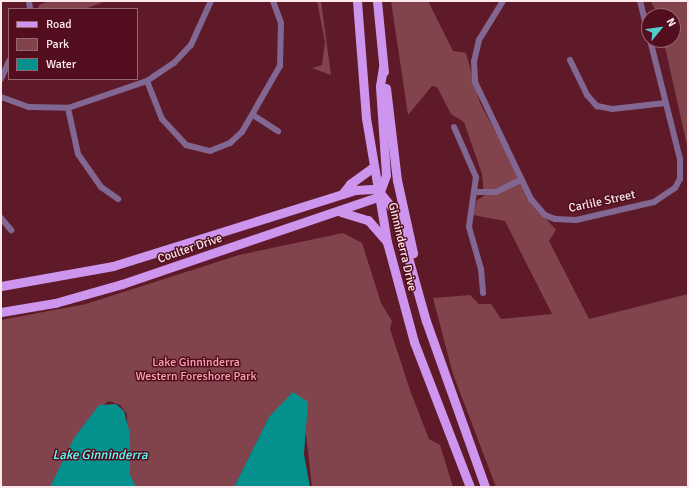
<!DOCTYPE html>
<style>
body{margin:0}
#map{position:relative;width:689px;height:488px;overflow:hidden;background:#5e1a28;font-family:Signika,sans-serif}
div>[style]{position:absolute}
.green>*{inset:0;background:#81444c}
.water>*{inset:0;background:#04908d}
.street>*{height:6px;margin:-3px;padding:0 3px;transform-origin:3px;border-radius:3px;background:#826792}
.primary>*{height:9px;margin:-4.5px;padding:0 4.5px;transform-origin:4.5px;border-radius:4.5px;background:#cd95ee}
span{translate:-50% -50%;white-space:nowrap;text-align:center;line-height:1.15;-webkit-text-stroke:3px #520e1f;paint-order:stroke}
.street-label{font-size:12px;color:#fbe9eb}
.park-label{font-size:12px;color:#faa2ac}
.water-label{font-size:13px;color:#60fdf8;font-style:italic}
.frame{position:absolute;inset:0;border:2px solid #fbe9eb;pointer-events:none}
.legend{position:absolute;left:8px;top:8px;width:130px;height:72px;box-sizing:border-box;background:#520e1f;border:1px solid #966671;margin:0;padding:5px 7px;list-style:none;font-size:12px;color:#fbe9eb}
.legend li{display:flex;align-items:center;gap:8px;height:20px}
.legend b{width:20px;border:1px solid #966671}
.north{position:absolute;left:641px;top:8px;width:40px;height:40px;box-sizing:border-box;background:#520e1f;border:1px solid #966671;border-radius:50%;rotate:61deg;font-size:11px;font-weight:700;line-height:16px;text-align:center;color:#fbe9eb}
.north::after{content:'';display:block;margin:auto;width:14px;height:18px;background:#53cdc9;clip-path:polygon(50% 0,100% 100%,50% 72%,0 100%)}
</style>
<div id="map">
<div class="green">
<i style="clip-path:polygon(49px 1px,106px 1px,85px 9px,38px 9px,39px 5px)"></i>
<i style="clip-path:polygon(317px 1px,321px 1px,331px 75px,312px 68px,322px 65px,325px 42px)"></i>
<i style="clip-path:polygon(391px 1px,428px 1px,453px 51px,466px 53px,480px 103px,536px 207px,556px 230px,549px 241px,589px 319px,688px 294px,688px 487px,496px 487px,453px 374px,433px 298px,470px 295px,479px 304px,491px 304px,501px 319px,552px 314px,505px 221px,473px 215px,477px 200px,484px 196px,482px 174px,464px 122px,451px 114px,437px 87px,432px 86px,408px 115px)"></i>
<i style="clip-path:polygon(688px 1px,688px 150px,665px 47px,664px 40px,673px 40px,673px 16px,659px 16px,651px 2px)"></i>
<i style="clip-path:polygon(343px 233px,362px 243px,381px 303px,392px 321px,390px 329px,411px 393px,429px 439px,440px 445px,453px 487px,312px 487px,304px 417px,269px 417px,234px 487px,129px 487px,127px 414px,120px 405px,109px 401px,102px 406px,55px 487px,1px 487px,1px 320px,86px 304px,239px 255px)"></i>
</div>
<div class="water">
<i style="clip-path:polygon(293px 392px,308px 402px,304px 454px,310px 487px,234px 487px,269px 417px)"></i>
<i style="clip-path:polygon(116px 404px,124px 411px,130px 434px,130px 475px,136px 487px,50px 487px,74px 438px,99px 405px)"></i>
</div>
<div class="street">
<i style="left:29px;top:1px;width:8px;rotate:83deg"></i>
<i style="left:503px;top:1px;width:46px;rotate:121.6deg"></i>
<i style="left:479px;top:40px;width:22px;rotate:103deg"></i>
<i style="left:474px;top:61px;width:21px;rotate:87deg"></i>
<i style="left:475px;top:82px;width:130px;rotate:64.4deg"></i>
<i style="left:531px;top:199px;width:21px;rotate:49deg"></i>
<i style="left:545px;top:215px;width:11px;rotate:22deg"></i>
<i style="left:555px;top:219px;width:21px;rotate:3deg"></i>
<i style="left:576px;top:220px;width:80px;rotate:-13deg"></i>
<i style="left:654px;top:202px;width:25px;rotate:-34deg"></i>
<i style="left:675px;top:188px;width:10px;rotate:-61deg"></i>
<i style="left:680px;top:179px;width:20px;rotate:-90deg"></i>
<i style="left:680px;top:159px;width:123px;rotate:-104.1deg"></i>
<i style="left:640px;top:1px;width:36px;rotate:76deg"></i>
<i style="left:570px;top:60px;width:39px;rotate:64deg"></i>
<i style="left:587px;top:95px;width:15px;rotate:48deg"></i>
<i style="left:597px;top:106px;width:15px;rotate:11deg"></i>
<i style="left:612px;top:109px;width:54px;rotate:-6.3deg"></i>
<i style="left:1px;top:79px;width:20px;rotate:-66deg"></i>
<i style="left:147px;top:81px;width:41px;rotate:68.5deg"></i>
<i style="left:162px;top:119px;width:35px;rotate:47deg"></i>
<i style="left:186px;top:145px;width:25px;rotate:14deg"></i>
<i style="left:210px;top:151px;width:22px;rotate:-22deg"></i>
<i style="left:230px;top:143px;width:16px;rotate:-43deg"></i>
<i style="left:242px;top:132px;width:76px;rotate:-60.1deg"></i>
<i style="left:280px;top:66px;width:43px;rotate:-88.7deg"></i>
<i style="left:281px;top:23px;width:23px;rotate:-110deg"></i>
<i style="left:1px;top:97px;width:30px;rotate:20deg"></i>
<i style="left:29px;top:107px;width:39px;rotate:1deg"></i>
<i style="left:68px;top:108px;width:83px;rotate:-18.9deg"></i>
<i style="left:147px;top:81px;width:32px;rotate:-34deg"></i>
<i style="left:174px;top:63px;width:25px;rotate:-47deg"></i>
<i style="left:191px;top:45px;width:48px;rotate:-65.6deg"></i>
<i style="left:68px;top:108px;width:47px;rotate:77.7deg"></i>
<i style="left:78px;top:154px;width:40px;rotate:55.1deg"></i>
<i style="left:101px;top:187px;width:21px;rotate:35deg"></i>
<i style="left:253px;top:115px;width:30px;rotate:33deg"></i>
<i style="left:454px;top:127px;width:55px;rotate:66.3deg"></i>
<i style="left:476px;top:177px;width:50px;rotate:98deg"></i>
<i style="left:469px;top:227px;width:44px;rotate:74.1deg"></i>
<i style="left:481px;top:269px;width:24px;rotate:85deg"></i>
<i style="left:475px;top:192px;width:21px"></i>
<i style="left:496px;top:192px;width:28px;rotate:-26deg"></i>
<i style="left:1px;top:218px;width:16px;rotate:50deg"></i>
</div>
<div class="primary">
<i style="left:357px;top:1px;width:117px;rotate:85.6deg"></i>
<i style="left:366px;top:118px;width:126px;rotate:80.4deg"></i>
<i style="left:387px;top:242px;width:104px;rotate:74.9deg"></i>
<i style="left:414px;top:342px;width:155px;rotate:68.9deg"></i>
<i style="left:377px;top:1px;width:71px;rotate:84.4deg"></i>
<i style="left:386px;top:88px;width:93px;rotate:83.2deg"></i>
<i style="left:397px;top:180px;width:75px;rotate:77.6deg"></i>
<i style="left:342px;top:194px;width:13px;rotate:-51deg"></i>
<i style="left:350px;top:184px;width:29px;rotate:-36deg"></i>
<i style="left:341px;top:212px;width:28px;rotate:17deg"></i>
<i style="left:368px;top:220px;width:28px;rotate:49deg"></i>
<i style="left:1px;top:286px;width:114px;rotate:-10.1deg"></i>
<i style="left:113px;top:266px;width:254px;rotate:-17.4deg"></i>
<i style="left:355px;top:190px;width:22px;rotate:-3deg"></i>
<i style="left:377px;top:189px;width:28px;rotate:51deg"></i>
<i style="left:395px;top:211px;width:114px;rotate:74.3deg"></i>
<i style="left:426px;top:321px;width:176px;rotate:70.4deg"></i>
<i style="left:1px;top:312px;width:55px;rotate:-9.5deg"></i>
<i style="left:55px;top:303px;width:70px;rotate:-15.8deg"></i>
<i style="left:122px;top:284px;width:270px;rotate:-18.8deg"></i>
<i style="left:378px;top:197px;width:23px;rotate:-70deg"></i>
<i style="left:386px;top:175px;width:89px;rotate:-93.9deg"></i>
<i style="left:380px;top:86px;width:19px;rotate:-81deg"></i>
</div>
<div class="street-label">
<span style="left:602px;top:202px;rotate:-12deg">Carlile Street</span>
<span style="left:402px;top:247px;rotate:77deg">Ginninderra Drive</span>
<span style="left:190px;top:249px;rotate:-19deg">Coulter Drive</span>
</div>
<div class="park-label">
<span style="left:196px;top:370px">Lake Ginninderra<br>Western Foreshore Park</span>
</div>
<div class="water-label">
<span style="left:100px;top:455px">Lake Ginninderra</span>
</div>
<div class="frame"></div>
<ul class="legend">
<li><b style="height:5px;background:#cd95ee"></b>Road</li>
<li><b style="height:11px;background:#81444c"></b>Park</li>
<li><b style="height:11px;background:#04908d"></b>Water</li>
</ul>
<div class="north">N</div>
</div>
